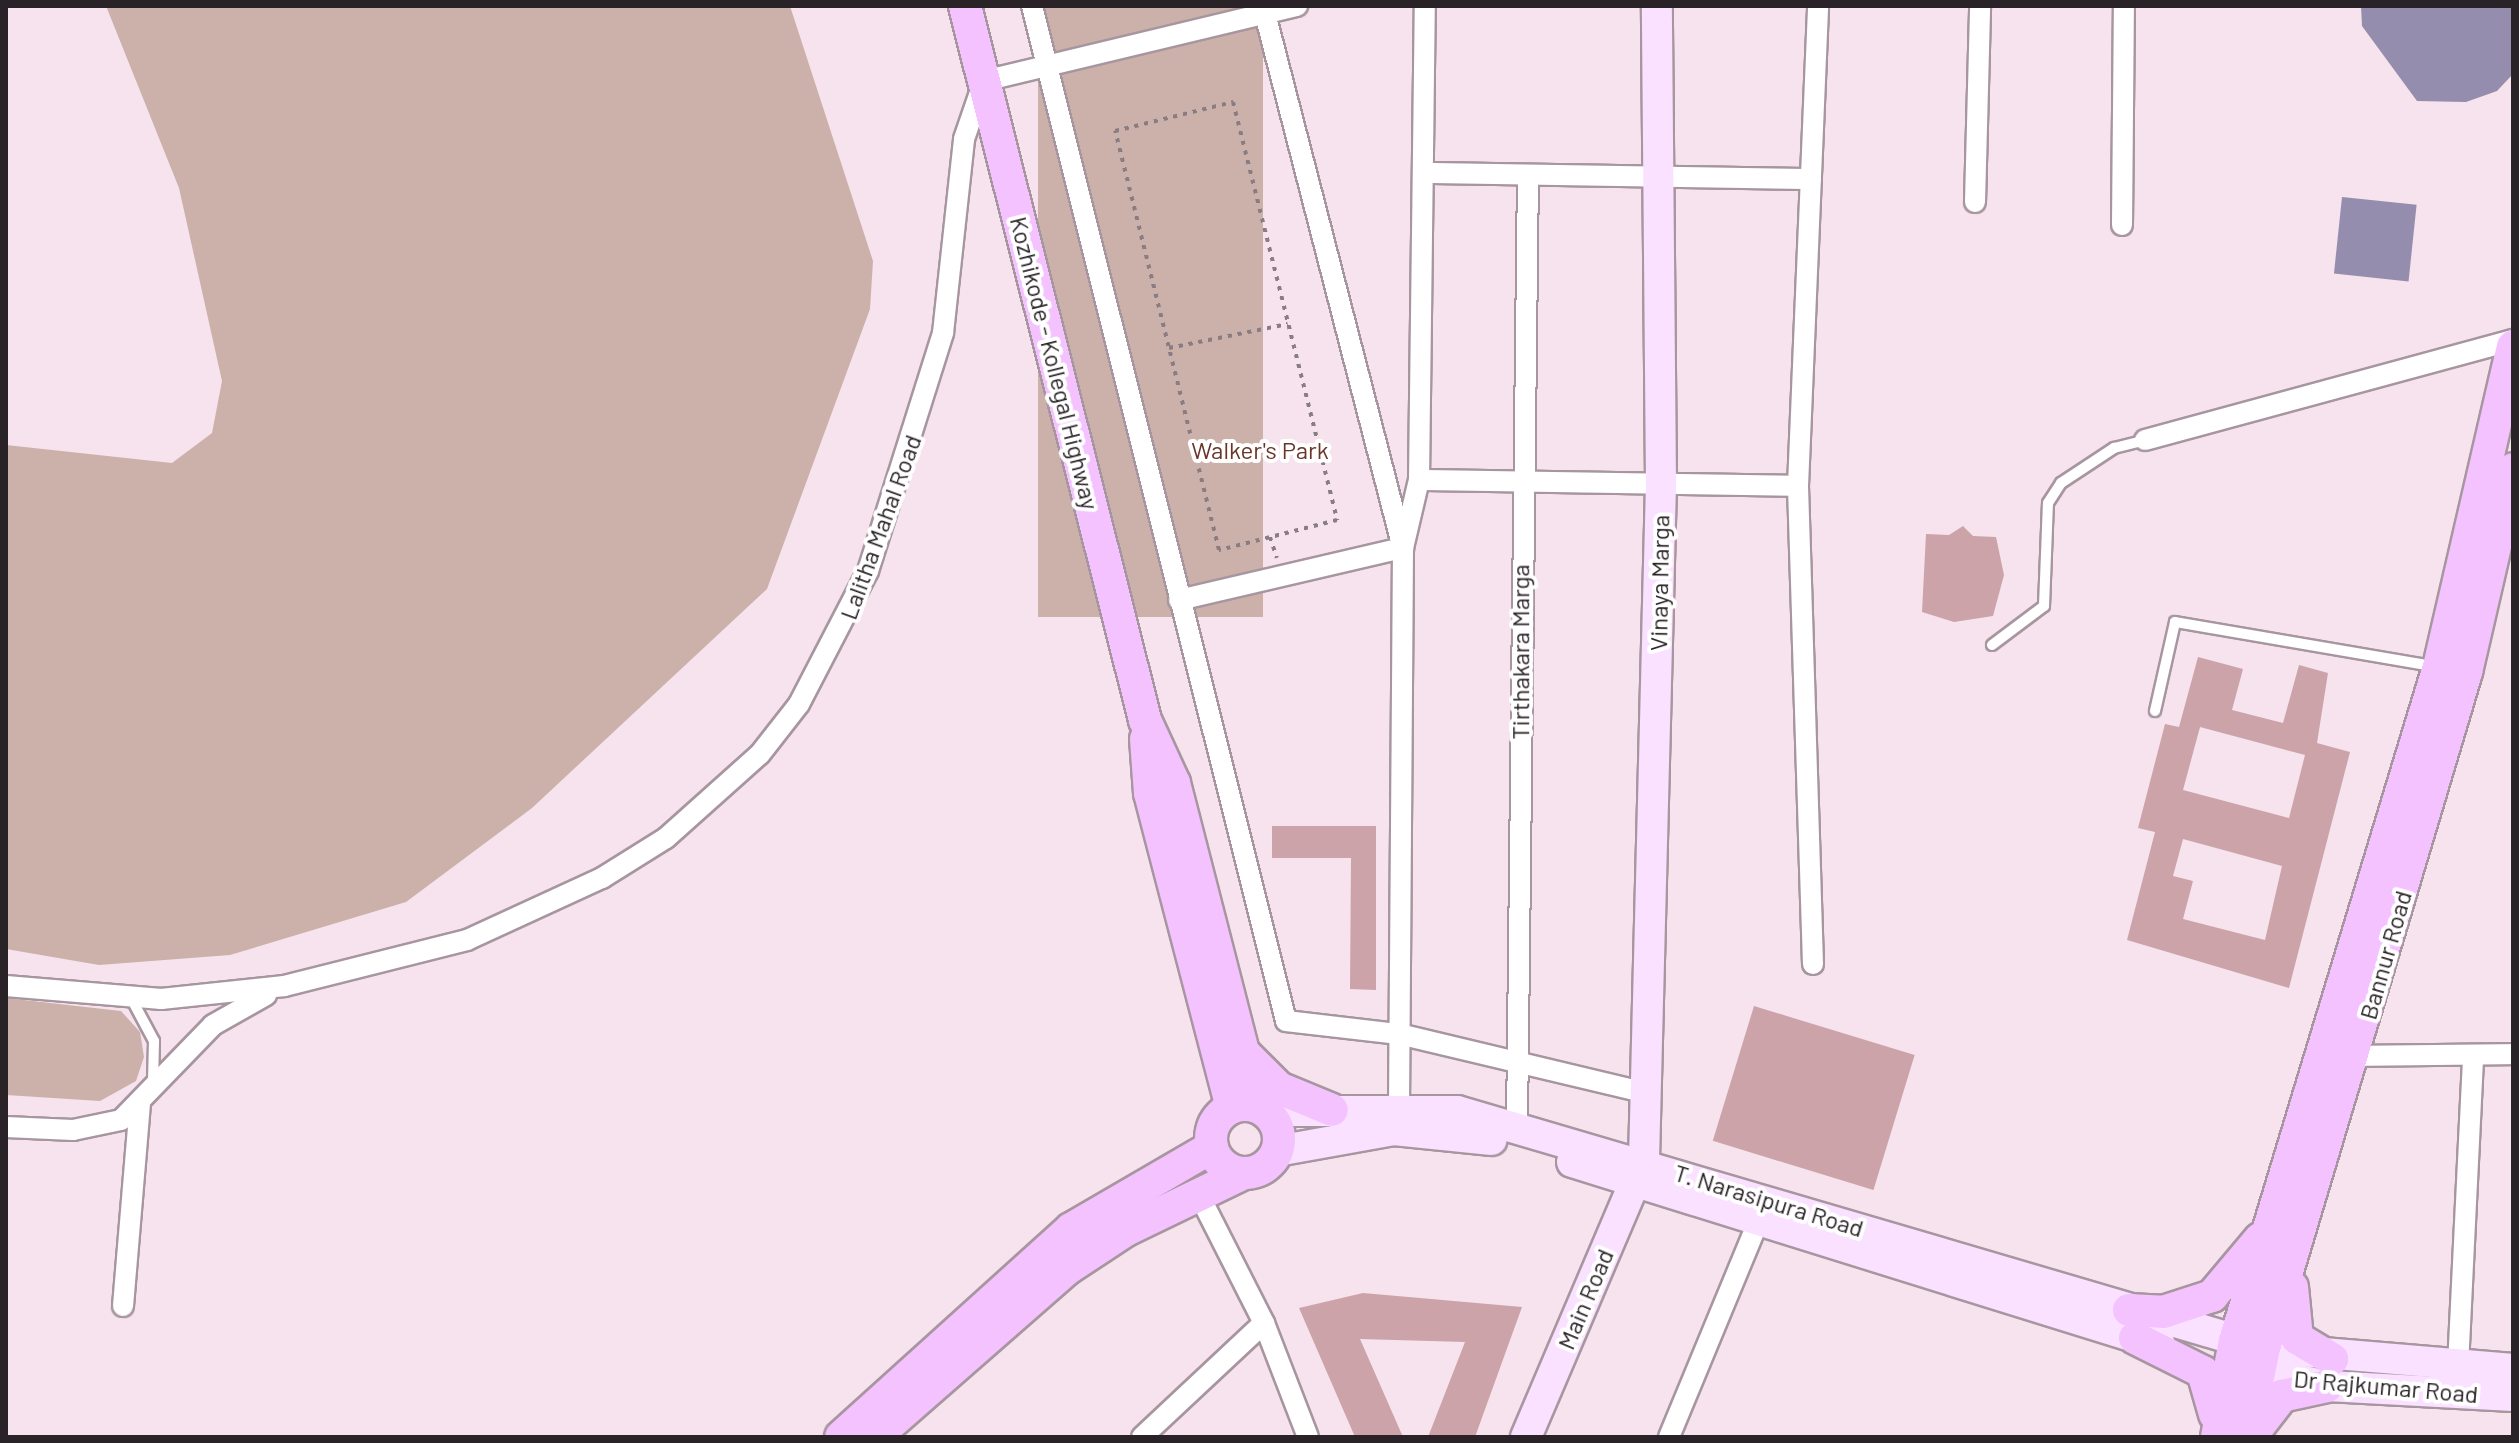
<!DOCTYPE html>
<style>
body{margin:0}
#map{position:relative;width:2519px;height:1443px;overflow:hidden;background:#f6e3ed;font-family:Barlow,sans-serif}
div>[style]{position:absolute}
.green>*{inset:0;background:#ccb1aa;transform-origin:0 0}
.water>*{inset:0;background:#948dad;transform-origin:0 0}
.building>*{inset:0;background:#cca3a9;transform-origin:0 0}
.path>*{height:4px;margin-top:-2px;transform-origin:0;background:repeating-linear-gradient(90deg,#897c83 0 4px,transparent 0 10px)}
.roads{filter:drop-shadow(2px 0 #a7969f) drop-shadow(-2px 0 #a7969f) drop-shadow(0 2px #a7969f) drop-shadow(0 -2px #a7969f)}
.lane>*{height:10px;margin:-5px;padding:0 5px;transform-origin:5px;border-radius:5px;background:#fff}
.street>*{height:20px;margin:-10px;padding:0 10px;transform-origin:10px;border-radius:10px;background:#fff}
.secondary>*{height:30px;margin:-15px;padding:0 15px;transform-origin:15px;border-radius:15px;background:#f9e1ff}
.primary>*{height:32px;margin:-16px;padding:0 16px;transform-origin:16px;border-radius:16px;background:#f4c2fe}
.primary>.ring{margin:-16px;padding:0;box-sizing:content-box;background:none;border:32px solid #f4c2fe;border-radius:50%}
span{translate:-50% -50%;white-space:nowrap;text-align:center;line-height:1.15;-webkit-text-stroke:8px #fff;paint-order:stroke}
.street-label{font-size:24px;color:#292226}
.park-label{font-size:24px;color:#6a3529}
.frame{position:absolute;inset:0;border:8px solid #292226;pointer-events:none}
</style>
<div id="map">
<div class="green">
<i style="clip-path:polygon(106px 6px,790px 6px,873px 261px,870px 309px,767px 589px,532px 808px,406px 902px,230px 955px,99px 965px,6px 949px,6px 445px,172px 463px,212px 433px,222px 381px,179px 188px)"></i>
<i style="left:1038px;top:6px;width:225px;height:611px"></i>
<i style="clip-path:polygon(6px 998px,121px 1011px,140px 1032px,144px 1057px,136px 1081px,100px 1101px,6px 1095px)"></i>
</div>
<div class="water">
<i style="clip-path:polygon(2361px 6px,2513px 6px,2513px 74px,2497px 91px,2466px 102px,2417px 101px,2362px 26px)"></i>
<i style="left:2342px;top:197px;width:75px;height:77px;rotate:6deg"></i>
</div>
<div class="building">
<i style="clip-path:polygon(1963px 526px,1973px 536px,1996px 537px,2004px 575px,1993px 616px,1954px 622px,1922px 612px,1926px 534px,1949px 535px)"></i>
<i style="clip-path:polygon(evenodd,2198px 657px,2243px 669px,2232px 710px,2283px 723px,2299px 665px,2328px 673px,2317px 743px,2350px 752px,2289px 988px,2127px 940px,2155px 832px,2138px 828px,2165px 724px,2179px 727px,2198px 657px,2200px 727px,2305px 755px,2289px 818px,2183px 790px,2200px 727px,2198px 657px,2183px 839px,2282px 866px,2265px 940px,2183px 919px,2193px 881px,2173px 876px,2183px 839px)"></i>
<i style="clip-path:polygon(1272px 826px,1376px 826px,1376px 990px,1350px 989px,1351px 858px,1272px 858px)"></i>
<i style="left:1754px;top:1006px;width:168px;height:141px;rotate:17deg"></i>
<i style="clip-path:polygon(1363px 1293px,1522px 1307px,1475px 1437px,1428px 1437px,1465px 1342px,1360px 1339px,1403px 1437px,1355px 1437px,1299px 1308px)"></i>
</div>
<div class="path">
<i style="left:1233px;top:102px;width:431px;rotate:76deg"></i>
<i style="left:1337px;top:520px;width:122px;rotate:165.7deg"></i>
<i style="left:1219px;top:550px;width:432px;rotate:-103.9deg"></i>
<i style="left:1115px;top:131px;width:122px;rotate:-13.8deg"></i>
<i style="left:1169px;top:348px;width:121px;rotate:-11.4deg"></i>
<i style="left:1270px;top:537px;width:22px;rotate:72deg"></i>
</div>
<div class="roads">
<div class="lane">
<i style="left:1992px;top:645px;width:65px;rotate:-36.9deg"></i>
<i style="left:2044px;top:606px;width:103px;rotate:-87.8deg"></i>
<i style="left:2048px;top:503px;width:24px;rotate:-57deg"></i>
<i style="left:2061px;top:483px;width:64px;rotate:-33.4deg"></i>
<i style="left:2114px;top:448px;width:32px;rotate:-14deg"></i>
<i style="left:2155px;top:711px;width:91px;rotate:-77.3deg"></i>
<i style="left:2175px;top:622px;width:262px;rotate:9.7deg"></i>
<i style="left:131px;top:998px;width:49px;rotate:61.9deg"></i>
<i style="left:154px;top:1041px;width:41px;rotate:91.4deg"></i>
</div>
<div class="street">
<i style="left:1032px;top:6px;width:1046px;rotate:75.95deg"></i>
<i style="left:1286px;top:1021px;width:114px;rotate:6.6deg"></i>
<i style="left:1399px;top:1034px;width:254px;rotate:13.4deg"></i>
<i style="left:1427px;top:173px;width:384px;rotate:0.9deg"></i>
<i style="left:1975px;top:202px;width:196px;rotate:-88.5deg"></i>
<i style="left:2122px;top:225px;width:219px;rotate:-89.5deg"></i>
<i style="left:2145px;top:440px;width:381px;rotate:-15.2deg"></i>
<i style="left:1419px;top:480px;width:379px;rotate:0.9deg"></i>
<i style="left:1179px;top:600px;width:230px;rotate:-13.1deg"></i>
<i style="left:1403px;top:548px;width:560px;rotate:-104.48deg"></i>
<i style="left:1813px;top:964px;width:478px;rotate:-91.8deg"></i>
<i style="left:1798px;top:486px;width:480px;rotate:-87.6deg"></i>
<i style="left:6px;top:986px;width:156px;rotate:4.8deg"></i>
<i style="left:161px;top:999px;width:124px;rotate:-6deg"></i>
<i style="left:284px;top:986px;width:189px;rotate:-14.1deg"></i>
<i style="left:467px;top:940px;width:149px;rotate:-24.7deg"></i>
<i style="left:602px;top:878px;width:75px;rotate:-32deg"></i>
<i style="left:666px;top:838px;width:126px;rotate:-41.8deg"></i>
<i style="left:760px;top:754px;width:63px;rotate:-52deg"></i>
<i style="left:799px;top:704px;width:150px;rotate:-62.6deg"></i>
<i style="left:868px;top:571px;width:250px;rotate:-72.5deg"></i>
<i style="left:943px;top:333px;width:195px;rotate:-83.8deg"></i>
<i style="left:964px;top:139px;width:61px;rotate:-71deg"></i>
<i style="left:984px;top:81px;width:322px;rotate:-13.5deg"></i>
<i style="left:2356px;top:1056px;width:157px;rotate:-0.7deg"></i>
<i style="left:1399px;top:1107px;width:559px;rotate:-89.59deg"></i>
<i style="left:1403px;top:548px;width:70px;rotate:-76.8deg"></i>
<i style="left:1419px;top:480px;width:474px;rotate:-89.3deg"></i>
<i style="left:1517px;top:1126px;width:948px;rotate:-89.34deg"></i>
<i style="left:6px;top:1127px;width:67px;rotate:2.6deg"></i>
<i style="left:73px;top:1130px;width:49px;rotate:-11.8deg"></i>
<i style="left:121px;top:1120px;width:132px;rotate:-45.9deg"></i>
<i style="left:213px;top:1025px;width:61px;rotate:-29.5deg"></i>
<i style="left:1199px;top:1195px;width:144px;rotate:63.1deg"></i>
<i style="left:1264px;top:1323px;width:122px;rotate:68.9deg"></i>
<i style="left:123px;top:1306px;width:202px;rotate:-85.2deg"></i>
<i style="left:2458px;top:1366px;width:311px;rotate:-87.2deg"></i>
<i style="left:1142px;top:1437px;width:167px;rotate:-43.1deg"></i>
<i style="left:1669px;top:1437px;width:233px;rotate:-67.5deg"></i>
</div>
<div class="secondary">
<i style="left:1265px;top:1111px;width:192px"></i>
<i style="left:1457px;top:1111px;width:841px;rotate:16.37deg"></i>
<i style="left:2264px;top:1348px;width:250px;rotate:4.8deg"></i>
<i style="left:1277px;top:1151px;width:119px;rotate:-10.2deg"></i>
<i style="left:1394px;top:1130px;width:98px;rotate:5.9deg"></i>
<i style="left:1572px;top:1162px;width:616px;rotate:17.29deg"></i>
<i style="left:2237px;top:1367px;width:92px;rotate:11.9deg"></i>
<i style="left:2327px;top:1386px;width:186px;rotate:3.1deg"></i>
<i style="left:1526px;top:1437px;width:301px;rotate:-66.9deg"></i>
<i style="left:1644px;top:1160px;width:677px;rotate:-88.56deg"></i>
<i style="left:1661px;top:483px;width:477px;rotate:-90.5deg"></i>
</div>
<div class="primary">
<i style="left:965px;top:6px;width:736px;rotate:75.85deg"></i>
<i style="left:1145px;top:720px;width:69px;rotate:65.3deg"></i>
<i style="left:1174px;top:783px;width:334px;rotate:75.6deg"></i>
<i style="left:1146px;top:739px;width:54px;rotate:85.8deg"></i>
<i style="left:1150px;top:793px;width:325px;rotate:75.4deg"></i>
<i style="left:1243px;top:1052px;width:51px;rotate:45deg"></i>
<i style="left:1279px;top:1088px;width:57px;rotate:22.5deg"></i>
<i class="ring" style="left:1211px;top:1105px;width:36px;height:36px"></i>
<i style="left:2292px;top:1287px;width:51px;rotate:84.4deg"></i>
<i style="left:2297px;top:1338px;width:41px;rotate:31deg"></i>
<i style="left:2129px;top:1310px;width:34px;rotate:3deg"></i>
<i style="left:2163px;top:1312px;width:52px;rotate:-18.1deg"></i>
<i style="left:2212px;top:1296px;width:75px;rotate:-49.9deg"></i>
<i style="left:2135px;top:1338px;width:76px;rotate:26.6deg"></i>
<i style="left:2203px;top:1372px;width:44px;rotate:74.1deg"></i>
<i style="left:2251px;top:1436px;width:51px;rotate:-52.2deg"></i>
<i style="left:2282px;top:1396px;width:46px;rotate:-12.5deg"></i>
<i style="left:841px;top:1437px;width:310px;rotate:-42.1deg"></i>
<i style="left:1071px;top:1229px;width:163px;rotate:-30.2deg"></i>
<i style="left:875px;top:1437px;width:255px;rotate:-41.2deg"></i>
<i style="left:1067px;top:1269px;width:71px;rotate:-33.5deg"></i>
<i style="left:1126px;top:1230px;width:131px;rotate:-25.8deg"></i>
<i style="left:2217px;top:1437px;width:98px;rotate:-79.4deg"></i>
<i style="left:2235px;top:1341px;width:704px;rotate:-73.16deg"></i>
<i style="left:2439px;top:667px;width:329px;rotate:-77deg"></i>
<i style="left:2246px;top:1437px;width:91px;rotate:-78.6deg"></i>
<i style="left:2264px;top:1348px;width:706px;rotate:-73.36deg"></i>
<i style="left:2466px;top:672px;width:208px;rotate:-77deg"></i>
</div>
</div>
<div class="street-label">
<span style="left:1055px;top:363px;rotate:76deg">Kozhikode - Kollegal Highway</span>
<span style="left:880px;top:527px;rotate:-70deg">Lalitha Mahal Road</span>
<span style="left:1659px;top:583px;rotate:-89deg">Vinaya Marga</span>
<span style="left:1520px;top:652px;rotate:-90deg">Tirthakara Marga</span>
<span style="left:2385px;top:955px;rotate:-74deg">Bannur Road</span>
<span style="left:1769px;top:1200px;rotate:17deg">T. Narasipura Road</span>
<span style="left:1585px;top:1299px;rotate:-67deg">Main Road</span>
<span style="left:2386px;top:1386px;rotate:5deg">Dr Rajkumar Road</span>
</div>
<div class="park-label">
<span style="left:1260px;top:450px">Walker's Park</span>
</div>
<div class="frame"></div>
</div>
